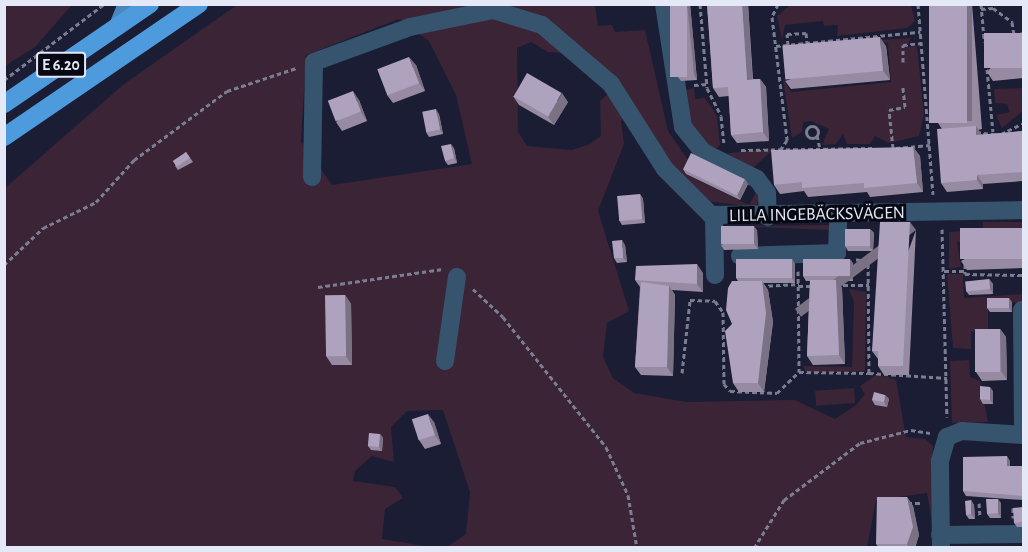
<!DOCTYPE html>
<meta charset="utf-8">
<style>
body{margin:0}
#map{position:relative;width:1028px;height:552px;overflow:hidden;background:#1a1d33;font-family:"Alegreya Sans",sans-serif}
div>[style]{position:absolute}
.green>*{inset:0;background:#3b2436;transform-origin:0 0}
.path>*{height:3px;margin-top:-1.5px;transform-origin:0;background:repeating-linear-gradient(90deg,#7b7e91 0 4.5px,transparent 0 7.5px)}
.path>.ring{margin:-1.5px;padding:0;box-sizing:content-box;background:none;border:3px solid #7b7e91;border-radius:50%}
.minor>*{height:18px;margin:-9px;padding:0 9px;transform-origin:9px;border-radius:9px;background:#36546e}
.major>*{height:18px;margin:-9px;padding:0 9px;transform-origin:9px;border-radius:9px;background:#4787bd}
.highway>*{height:18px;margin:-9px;padding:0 9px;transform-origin:9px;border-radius:9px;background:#4d9bdc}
.wall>*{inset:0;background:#968ba3}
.shaded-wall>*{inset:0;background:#7a7185;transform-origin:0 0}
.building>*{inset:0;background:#afa2be;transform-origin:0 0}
span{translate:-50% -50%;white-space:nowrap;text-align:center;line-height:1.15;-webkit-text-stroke:6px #070812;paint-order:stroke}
.shield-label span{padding:2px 4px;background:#070812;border:2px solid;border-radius:4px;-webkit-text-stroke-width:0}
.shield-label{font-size:16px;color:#e4e8f7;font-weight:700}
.street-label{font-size:18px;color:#e4e8f7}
.frame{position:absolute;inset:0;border:6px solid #e4e8f7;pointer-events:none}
</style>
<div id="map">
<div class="green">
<i style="clip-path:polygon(5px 4px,72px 4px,72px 5px,35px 47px,5px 66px)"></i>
<i style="clip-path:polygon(evenodd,237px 5px,595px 5px,598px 26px,612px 25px,615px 32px,645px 30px,668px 131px,690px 163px,685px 174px,749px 205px,756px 192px,760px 196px,756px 207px,705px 201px,677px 179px,633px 105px,621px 121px,624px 144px,598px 211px,629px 311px,607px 323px,603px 357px,613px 378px,634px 393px,687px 402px,795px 400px,835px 419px,856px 405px,865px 394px,860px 386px,877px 374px,896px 380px,906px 437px,925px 439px,933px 446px,932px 523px,927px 493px,876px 500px,867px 547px,447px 547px,466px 534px,470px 492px,443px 410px,407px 411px,391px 427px,394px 462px,372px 456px,355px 471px,353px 481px,395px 487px,403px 498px,385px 509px,382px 539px,431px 547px,5px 547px,4px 189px,124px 84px,237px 5px,399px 19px,429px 41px,456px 95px,472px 164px,332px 185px,301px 141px,306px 55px,399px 19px,237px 5px,531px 42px,548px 52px,576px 54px,616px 87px,600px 101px,601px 136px,590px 144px,572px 150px,527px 146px,518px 132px,517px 48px,531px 42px)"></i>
<i style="clip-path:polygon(790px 5px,911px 5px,915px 21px,907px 28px,837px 36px,838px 25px,824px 26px,823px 21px,785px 25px,782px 40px,777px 16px)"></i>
<i style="clip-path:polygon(911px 38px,907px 47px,917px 46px,924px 115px,919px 136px,889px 143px,875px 136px,870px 144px,847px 144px,843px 134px,836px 144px,822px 145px,829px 129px,811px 121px,803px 122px,802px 132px,792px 138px,783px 79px,791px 92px,891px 82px,888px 44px,881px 40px)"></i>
<i style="clip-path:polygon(694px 88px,695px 99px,705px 98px,717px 116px,720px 145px,715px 150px,693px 133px,684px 91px)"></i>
<i style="clip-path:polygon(1023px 88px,1023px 111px,1002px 128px,996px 115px,1010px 112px,1007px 104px,995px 103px,994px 89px)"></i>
<i style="clip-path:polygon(775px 148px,753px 168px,727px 154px,729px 153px)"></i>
<i style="clip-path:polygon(983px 222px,1023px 222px,1023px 230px,983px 233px)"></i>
<i style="clip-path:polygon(831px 225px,831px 230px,735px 226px)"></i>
<i style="clip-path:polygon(962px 231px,962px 242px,957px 242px,961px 267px,949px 269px,949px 232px)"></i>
<i style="clip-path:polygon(947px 274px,963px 274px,964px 298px,1023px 294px,1023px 303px,988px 301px,988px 329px,971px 332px,971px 349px,953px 348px)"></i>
<i style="clip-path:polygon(849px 289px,866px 292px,865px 371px,806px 373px,803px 366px,852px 367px,854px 302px)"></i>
<i style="clip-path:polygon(969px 360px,970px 377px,980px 381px,988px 422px,952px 423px,950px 361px)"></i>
<i style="left:854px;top:388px;width:15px;height:39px;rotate:86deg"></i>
</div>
<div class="path">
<i style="left:700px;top:4px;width:84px;rotate:85.2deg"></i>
<i style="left:707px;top:88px;width:31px;rotate:63deg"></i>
<i style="left:721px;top:116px;width:28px;rotate:84deg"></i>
<i style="left:778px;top:4px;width:14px;rotate:115deg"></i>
<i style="left:772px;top:17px;width:124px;rotate:83deg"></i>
<i style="left:787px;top:140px;width:14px;rotate:124deg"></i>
<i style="left:918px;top:4px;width:191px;rotate:85.5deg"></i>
<i style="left:981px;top:4px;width:38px;rotate:85deg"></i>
<i style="left:981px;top:9px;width:12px;rotate:-5deg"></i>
<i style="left:993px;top:8px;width:24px;rotate:36deg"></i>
<i style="left:1012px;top:22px;width:12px;rotate:81deg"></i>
<i style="left:1013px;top:35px;width:11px;rotate:-10deg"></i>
<i style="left:788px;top:45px;width:11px;rotate:-95deg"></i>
<i style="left:787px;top:34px;width:19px;rotate:-3deg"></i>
<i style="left:806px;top:33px;width:10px;rotate:84deg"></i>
<i style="left:776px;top:46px;width:145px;rotate:-5.6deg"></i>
<i style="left:903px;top:62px;width:17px;rotate:-90deg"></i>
<i style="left:903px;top:45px;width:18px;rotate:-6deg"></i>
<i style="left:987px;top:69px;width:63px;rotate:84.6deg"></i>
<i style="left:4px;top:80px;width:126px;rotate:-37.2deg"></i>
<i style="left:694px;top:85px;width:13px;rotate:-4deg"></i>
<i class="ring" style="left:806px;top:126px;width:9px;height:9px"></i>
<i style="left:976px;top:132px;width:26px;rotate:7deg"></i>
<i style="left:1001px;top:134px;width:25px;rotate:-26deg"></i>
<i style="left:817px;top:135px;width:14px;rotate:78deg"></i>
<i style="left:893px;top:148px;width:38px;rotate:-96deg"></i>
<i style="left:889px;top:110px;width:16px;rotate:-11deg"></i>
<i style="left:905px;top:107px;width:20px;rotate:-96deg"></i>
<i style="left:896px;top:148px;width:34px;rotate:-5deg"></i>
<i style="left:741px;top:150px;width:131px;rotate:-0.9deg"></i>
<i style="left:942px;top:229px;width:188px;rotate:88.5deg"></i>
<i style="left:965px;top:264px;width:10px;rotate:90deg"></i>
<i style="left:965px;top:274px;width:59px;rotate:1deg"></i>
<i style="left:4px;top:265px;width:54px;rotate:-43.5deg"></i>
<i style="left:43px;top:228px;width:59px;rotate:-26.1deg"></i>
<i style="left:96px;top:202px;width:57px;rotate:-47.9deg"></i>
<i style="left:134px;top:160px;width:116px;rotate:-36.6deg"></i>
<i style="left:227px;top:91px;width:73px;rotate:-18.4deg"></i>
<i style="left:798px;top:271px;width:101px;rotate:89.4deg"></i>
<i style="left:799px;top:372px;width:70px;rotate:0.8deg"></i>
<i style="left:869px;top:373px;width:112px;rotate:-90.5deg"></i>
<i style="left:868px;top:261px;width:15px;rotate:-172deg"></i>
<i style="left:944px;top:271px;width:21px"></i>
<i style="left:836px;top:285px;width:33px"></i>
<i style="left:761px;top:286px;width:38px;rotate:-3deg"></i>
<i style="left:799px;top:286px;width:13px"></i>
<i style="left:318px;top:287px;width:126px;rotate:-8.2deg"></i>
<i style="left:473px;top:289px;width:41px;rotate:43deg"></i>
<i style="left:503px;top:317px;width:166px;rotate:51.6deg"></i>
<i style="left:606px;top:447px;width:53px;rotate:65.4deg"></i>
<i style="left:628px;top:495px;width:54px;rotate:80.4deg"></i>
<i style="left:682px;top:373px;width:73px;rotate:-83.7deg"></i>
<i style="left:690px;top:300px;width:25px;rotate:2deg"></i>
<i style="left:715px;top:301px;width:14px;rotate:54deg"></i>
<i style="left:723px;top:312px;width:72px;rotate:89.2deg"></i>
<i style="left:724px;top:384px;width:9px;rotate:49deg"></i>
<i style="left:730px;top:391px;width:47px;rotate:2.4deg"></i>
<i style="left:777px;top:393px;width:30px;rotate:-44deg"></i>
<i style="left:869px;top:373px;width:78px;rotate:3.7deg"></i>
<i style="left:908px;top:503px;width:14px"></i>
<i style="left:979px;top:503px;width:14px;rotate:86deg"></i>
<i style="left:1013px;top:508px;width:10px;rotate:90deg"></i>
<i style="left:754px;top:548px;width:57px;rotate:-58deg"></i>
<i style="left:784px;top:500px;width:95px;rotate:-36.9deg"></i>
<i style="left:860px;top:443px;width:53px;rotate:-14.3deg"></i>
<i style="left:911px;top:430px;width:20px;rotate:9deg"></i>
</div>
<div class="minor">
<i style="left:664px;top:4px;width:124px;rotate:81.2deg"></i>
<i style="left:683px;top:127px;width:32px;rotate:51deg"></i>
<i style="left:703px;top:152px;width:60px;rotate:26.6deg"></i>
<i style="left:757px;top:179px;width:17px;rotate:54deg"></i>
<i style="left:767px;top:193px;width:24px;rotate:88deg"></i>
<i style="left:312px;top:177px;width:115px;rotate:-89deg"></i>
<i style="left:314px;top:62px;width:102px;rotate:-20deg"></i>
<i style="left:410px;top:27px;width:85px;rotate:-11.6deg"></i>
<i style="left:493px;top:10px;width:51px;rotate:17deg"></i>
<i style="left:542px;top:25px;width:91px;rotate:40.5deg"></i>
<i style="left:611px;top:84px;width:101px;rotate:57.6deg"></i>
<i style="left:665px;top:169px;width:65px;rotate:45deg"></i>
<i style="left:711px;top:215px;width:313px;rotate:-0.9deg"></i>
<i style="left:714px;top:215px;width:60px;rotate:89deg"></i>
<i style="left:740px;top:256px;width:97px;rotate:-1.8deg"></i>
<i style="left:837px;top:253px;width:37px;rotate:-88deg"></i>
<i style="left:1022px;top:310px;width:125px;rotate:89.5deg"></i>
<i style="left:445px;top:361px;width:85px;rotate:-81.9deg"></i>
<i style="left:940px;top:535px;width:84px;rotate:-0.7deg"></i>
<i style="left:941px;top:548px;width:87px;rotate:-90.7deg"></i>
<i style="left:940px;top:461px;width:25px;rotate:-74deg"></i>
<i style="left:947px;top:437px;width:16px;rotate:-22deg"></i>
<i style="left:962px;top:431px;width:62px;rotate:3.7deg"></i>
</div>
<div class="major">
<i style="left:118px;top:26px;width:24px;rotate:-68deg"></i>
</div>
<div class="highway">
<i style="left:4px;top:104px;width:177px;rotate:-34.4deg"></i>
<i style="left:4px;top:137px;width:236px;rotate:-34.3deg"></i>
</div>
<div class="wall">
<i style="clip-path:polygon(670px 4px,690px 4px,697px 80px,681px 81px,678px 77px)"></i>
<i style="clip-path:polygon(707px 4px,748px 4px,753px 79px,760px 79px,766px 87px,769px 141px,737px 143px,731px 135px,729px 96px,719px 97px,713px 88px)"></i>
<i style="clip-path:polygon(929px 4px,972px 4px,982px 129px,978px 130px,982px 135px,1023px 131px,1023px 181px,983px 184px,983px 189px,947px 192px,941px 183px,942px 129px,938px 123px)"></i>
<i style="clip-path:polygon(1023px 33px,1023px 78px,993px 81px,987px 72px)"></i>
<i style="clip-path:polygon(886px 46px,890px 80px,791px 89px,785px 81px)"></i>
<i style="clip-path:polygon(416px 65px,425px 91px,393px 103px,387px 95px)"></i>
<i style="clip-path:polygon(513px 96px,568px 102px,554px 125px,519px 105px)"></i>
<i style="clip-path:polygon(359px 100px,367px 121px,342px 131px,336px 122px)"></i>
<i style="clip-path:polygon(439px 114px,443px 134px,429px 137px,426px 132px)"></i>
<i style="clip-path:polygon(913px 147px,920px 156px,923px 192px,870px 197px,867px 192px,808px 197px,804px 191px,780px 194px,774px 185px)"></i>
<i style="clip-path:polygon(454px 148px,457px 163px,448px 165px,445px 161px)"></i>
<i style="clip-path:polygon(186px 152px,193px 162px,178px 170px,175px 166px)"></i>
<i style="clip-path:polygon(683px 169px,748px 184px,740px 200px,686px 174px)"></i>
<i style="clip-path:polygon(640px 194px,643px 199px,645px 223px,622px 225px,619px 220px)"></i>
<i style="clip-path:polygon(1023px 228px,1023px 268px,967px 270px,961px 261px)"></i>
<i style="clip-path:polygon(870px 229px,874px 233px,873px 251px,848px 251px,845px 246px)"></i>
<i style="clip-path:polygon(757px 230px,758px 249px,724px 250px,721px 245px)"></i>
<i style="clip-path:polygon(916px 230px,909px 375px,884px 375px,878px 366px,878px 359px,872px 351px)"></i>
<i style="clip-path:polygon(625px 245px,627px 262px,617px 263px,614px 258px)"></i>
<i style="clip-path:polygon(792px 259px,795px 264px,795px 283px,763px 283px,768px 290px,773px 322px,764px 392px,739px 392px,733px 383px,732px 324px,738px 281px,736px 278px)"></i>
<i style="clip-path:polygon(853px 263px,853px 281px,837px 281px,842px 288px,845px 364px,813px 365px,807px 356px,810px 281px,806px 281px,803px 276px)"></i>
<i style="clip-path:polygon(703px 273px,703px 292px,672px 290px,675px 295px,673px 376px,641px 375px,635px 367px,640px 287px,635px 280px)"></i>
<i style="clip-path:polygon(989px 279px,993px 284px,993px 294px,969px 295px,966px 291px)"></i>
<i style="clip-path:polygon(345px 295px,351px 304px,352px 365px,332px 365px,326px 356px)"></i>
<i style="clip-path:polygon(1012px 302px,1012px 312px,990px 312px,987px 308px)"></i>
<i style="clip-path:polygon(1000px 329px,1006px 337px,1007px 380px,982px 381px,976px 372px)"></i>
<i style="clip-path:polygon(993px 391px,993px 404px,983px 404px,980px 399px)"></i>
<i style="clip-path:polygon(885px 395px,889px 399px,887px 407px,875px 405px,872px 400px)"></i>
<i style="clip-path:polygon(434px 422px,441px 444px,425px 449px,419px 440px)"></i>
<i style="clip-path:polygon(380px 434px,383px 438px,382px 451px,371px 450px,368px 446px)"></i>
<i style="clip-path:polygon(1010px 461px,1010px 466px,1023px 466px,1023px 500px,966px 496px,963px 491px)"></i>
<i style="clip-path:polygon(907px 497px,913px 506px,919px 535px,915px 548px,879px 548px,876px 544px)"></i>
<i style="clip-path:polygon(971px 500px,974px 505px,975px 519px,969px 519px,966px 515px)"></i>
<i style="clip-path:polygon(1001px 503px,1001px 518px,990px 518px,987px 514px)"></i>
<i style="clip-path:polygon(1023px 507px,1023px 527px,1017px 527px,1014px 523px)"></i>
</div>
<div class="shaded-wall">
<i style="clip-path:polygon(687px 4px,690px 4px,697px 80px,694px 75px)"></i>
<i style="clip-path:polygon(742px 4px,748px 4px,753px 88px,747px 80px)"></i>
<i style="left:967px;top:4px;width:5px;height:117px"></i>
<i style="clip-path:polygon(880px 37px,886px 46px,890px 80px,883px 71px)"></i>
<i style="clip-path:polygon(409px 57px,416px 65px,425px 91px,419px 83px)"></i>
<i style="clip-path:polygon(760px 79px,766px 87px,769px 141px,763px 132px)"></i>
<i style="clip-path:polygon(353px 91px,359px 100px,367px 121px,361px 112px)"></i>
<i style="clip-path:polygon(562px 93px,568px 102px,554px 125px,548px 117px)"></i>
<i style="clip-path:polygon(436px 109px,439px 114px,443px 134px,440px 130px)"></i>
<i style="clip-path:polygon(976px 126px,982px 135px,976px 135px)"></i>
<i style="clip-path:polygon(451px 144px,454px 148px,457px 163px,454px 158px)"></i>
<i style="clip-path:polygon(913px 147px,920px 156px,923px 192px,917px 183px)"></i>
<i style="clip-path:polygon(977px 175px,983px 184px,983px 189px,977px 180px)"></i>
<i style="clip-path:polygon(745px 179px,748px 184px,740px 200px,737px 195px)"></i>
<i style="clip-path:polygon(640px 194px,643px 199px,645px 223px,642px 219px)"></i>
<i style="left:910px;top:222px;width:10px;height:144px;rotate:53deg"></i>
<i style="clip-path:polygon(754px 226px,757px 230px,758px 249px,754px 244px)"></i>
<i style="clip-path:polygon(870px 229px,874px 233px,873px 251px,870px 247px)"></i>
<i style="clip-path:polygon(622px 240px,625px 245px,627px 262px,623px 258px)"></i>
<i style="clip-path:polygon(792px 259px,795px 264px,795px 283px,792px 278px)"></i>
<i style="clip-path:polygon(850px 259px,853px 263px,853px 281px,850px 276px)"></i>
<i style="clip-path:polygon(697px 264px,703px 273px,703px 292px,697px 284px)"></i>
<i style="clip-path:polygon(989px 279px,993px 284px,993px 294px,990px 289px)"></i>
<i style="clip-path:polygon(836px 280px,842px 288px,845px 364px,839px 355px)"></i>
<i style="clip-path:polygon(762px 281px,768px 290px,773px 322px,764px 392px,758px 383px)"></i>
<i style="clip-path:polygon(669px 286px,675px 295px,673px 376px,667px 367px)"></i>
<i style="clip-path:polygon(345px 295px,351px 304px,352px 365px,346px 356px)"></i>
<i style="clip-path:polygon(1009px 298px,1012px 302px,1012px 312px,1009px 308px)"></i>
<i style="clip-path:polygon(1000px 329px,1006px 337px,1007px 380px,1001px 371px)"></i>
<i style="clip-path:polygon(990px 387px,993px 391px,993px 404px,990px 400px)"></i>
<i style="clip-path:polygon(885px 395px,889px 399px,887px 407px,884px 402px)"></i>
<i style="clip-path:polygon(428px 414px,434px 422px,441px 444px,435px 435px)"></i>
<i style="clip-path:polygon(380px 434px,383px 438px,382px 451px,379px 447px)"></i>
<i style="clip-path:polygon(1007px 456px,1010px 461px,1010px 470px,1007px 466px)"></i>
<i style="clip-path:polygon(907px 497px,913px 506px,919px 535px,915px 548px,909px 548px,907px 544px)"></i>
<i style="clip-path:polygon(998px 499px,1001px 503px,1001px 518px,998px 513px)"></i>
<i style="clip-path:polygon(971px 500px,974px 505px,975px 519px,971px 514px)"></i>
</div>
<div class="building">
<i style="left:670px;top:4px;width:17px;height:73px"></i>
<i style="clip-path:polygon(707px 4px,742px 4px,747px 80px,760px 79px,763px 132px,731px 135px,728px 87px,713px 88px)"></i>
<i style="left:929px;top:4px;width:38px;height:119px"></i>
<i style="left:1023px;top:33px;width:35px;height:39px;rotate:90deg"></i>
<i style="left:880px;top:37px;width:34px;height:98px;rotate:85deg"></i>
<i style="left:409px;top:57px;width:28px;height:34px;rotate:69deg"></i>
<i style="left:527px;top:73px;width:40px;height:27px;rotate:30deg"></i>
<i style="left:353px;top:91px;width:22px;height:27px;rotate:69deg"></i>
<i style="left:436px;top:109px;width:21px;height:14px;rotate:79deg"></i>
<i style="clip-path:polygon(976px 126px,976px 135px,1023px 131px,1023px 172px,977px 175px,977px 180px,941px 183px,937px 129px)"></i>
<i style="clip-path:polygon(451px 144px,454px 158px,445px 161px,441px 146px)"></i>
<i style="clip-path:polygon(913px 147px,917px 183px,864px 188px,864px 183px,802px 188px,802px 182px,774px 185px,771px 150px)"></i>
<i style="left:186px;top:152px;width:7px;height:16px;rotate:56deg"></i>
<i style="left:691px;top:153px;width:60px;height:18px;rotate:26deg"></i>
<i style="left:640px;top:194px;width:25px;height:23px;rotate:85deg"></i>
<i style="clip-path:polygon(880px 222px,910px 222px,903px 366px,878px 366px,878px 351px,872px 351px)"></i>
<i style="left:754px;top:226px;width:18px;height:33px;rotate:90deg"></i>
<i style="left:1023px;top:228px;width:31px;height:63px;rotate:90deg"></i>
<i style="left:845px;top:229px;width:25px;height:17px"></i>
<i style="clip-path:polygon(622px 240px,623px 258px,614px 258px,612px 241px)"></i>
<i style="left:736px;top:259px;width:56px;height:19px"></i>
<i style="left:803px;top:259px;width:47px;height:17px"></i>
<i style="clip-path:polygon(697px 264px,697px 284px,635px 280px,636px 266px)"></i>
<i style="left:989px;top:279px;width:10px;height:24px;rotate:84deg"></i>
<i style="clip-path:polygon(810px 280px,836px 280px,839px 355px,807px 356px)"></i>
<i style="clip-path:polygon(732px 281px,762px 281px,766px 313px,758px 383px,733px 383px,725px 331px,732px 324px,726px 310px,728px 288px)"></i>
<i style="clip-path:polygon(641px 282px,669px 286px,667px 367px,635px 367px)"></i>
<i style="left:345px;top:295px;width:61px;height:20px;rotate:89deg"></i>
<i style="left:987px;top:298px;width:22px;height:10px"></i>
<i style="left:975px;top:329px;width:25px;height:43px"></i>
<i style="clip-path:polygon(980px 386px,990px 387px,990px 400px,980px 399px)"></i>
<i style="clip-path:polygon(874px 392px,885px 395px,884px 402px,872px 400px)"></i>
<i style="left:428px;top:414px;width:22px;height:17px;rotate:72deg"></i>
<i style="left:369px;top:433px;width:11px;height:13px;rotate:5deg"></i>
<i style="clip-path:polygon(1007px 456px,1007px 466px,1023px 466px,1023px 496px,963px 491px,963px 457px)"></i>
<i style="clip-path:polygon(877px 497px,907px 497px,913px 527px,907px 544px,876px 544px)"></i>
<i style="clip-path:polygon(986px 499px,998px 499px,998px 513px,987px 514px)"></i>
<i style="clip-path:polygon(971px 500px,971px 514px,966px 515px,965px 501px)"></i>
<i style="clip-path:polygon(1023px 507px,1023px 522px,1014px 523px,1013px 508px)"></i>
</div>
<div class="shield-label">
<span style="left:61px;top:65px">E 6.20</span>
</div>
<div class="street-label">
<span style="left:817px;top:215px;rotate:-1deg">LILLA INGEBÄCKSVÄGEN</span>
</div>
<div class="frame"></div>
</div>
